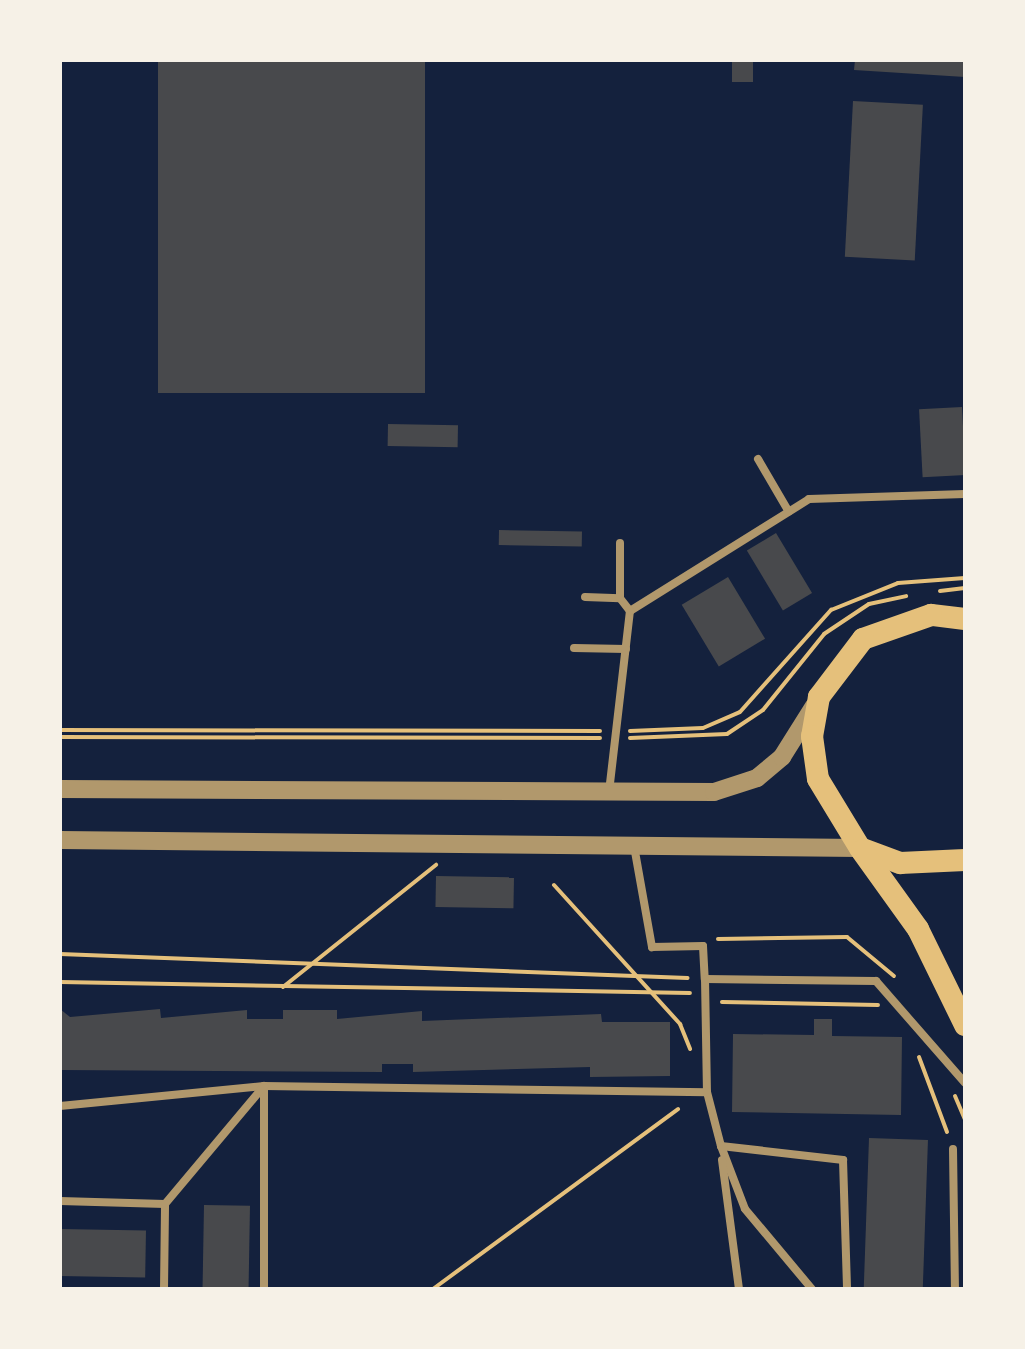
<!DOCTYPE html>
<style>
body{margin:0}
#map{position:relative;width:1025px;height:1349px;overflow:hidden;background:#14213d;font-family:Lato,sans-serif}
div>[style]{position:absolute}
.building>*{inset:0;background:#48494c;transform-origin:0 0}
.path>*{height:4px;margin:-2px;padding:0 2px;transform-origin:2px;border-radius:2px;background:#e5c07b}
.service>*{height:8px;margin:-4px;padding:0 4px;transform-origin:4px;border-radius:4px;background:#b1986c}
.tertiary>*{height:18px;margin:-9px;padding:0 9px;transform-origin:9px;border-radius:9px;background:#b1986c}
.primary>*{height:22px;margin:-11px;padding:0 11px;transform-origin:11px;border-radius:11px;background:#e5c07b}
span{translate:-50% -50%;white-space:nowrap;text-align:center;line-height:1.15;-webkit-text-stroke:9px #f6f1e7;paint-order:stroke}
.frame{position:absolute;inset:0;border:62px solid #f6f1e7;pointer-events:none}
</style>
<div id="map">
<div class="building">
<i style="left:158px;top:60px;width:267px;height:333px"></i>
<i style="left:732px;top:60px;width:21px;height:22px"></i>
<i style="clip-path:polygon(855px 60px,965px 60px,965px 77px,854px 70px)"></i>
<i style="left:853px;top:101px;width:70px;height:156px;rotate:3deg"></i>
<i style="left:962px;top:407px;width:68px;height:43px;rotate:87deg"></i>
<i style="left:388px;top:424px;width:70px;height:22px;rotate:1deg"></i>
<i style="left:499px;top:530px;width:83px;height:15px;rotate:1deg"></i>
<i style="left:776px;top:533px;width:70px;height:34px;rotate:59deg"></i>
<i style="left:728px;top:577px;width:72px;height:54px;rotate:59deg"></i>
<i style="left:436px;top:876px;width:78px;height:31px;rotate:1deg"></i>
<i style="clip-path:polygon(60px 1009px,70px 1017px,160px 1009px,161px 1018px,247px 1010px,247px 1019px,283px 1019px,283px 1010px,337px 1010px,337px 1019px,422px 1011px,422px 1021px,601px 1014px,602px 1022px,670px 1022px,670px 1076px,590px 1077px,590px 1067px,413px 1072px,413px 1064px,382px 1064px,382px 1072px,60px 1070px)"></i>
<i style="clip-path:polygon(814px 1019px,832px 1019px,832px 1036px,902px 1037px,901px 1115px,732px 1112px,733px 1034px,814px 1035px)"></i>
<i style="left:869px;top:1138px;width:59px;height:151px;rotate:2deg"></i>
<i style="left:204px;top:1205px;width:46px;height:84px;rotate:1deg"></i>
<i style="left:60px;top:1229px;width:86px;height:47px;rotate:1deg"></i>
</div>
<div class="path">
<i style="left:940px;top:591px;width:25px;rotate:-7deg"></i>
<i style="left:60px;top:730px;width:540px;rotate:0.11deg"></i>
<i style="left:630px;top:731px;width:73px;rotate:-2.4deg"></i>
<i style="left:703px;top:728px;width:40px;rotate:-23.4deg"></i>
<i style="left:740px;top:712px;width:137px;rotate:-48.3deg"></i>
<i style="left:831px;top:610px;width:72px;rotate:-21.9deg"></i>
<i style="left:898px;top:583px;width:67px;rotate:-4.3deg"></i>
<i style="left:60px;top:737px;width:540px;rotate:0.11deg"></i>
<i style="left:630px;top:738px;width:97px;rotate:-2.4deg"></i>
<i style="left:727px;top:734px;width:43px;rotate:-33.7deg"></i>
<i style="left:763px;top:710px;width:97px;rotate:-51.2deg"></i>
<i style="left:824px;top:634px;width:54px;rotate:-33.7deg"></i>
<i style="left:869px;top:604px;width:38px;rotate:-12deg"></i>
<i style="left:554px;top:885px;width:188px;rotate:47.8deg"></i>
<i style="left:680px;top:1024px;width:27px;rotate:68deg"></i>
<i style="left:718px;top:939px;width:129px;rotate:-0.9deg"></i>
<i style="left:847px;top:937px;width:61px;rotate:39.7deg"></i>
<i style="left:60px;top:954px;width:628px;rotate:2.19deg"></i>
<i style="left:60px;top:982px;width:630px;rotate:1deg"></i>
<i style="left:283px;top:987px;width:196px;rotate:-38.6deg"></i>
<i style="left:722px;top:1002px;width:156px;rotate:1.1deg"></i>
<i style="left:919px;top:1057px;width:80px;rotate:69.5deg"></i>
<i style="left:955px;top:1096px;width:25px;rotate:67deg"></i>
<i style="left:433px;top:1289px;width:304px;rotate:-36.3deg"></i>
</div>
<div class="service">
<i style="left:758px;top:459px;width:61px;rotate:59.7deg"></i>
<i style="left:585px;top:597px;width:35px;rotate:2deg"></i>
<i style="left:630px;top:611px;width:211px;rotate:-32deg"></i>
<i style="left:809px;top:499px;width:156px;rotate:-1.8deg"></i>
<i style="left:574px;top:648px;width:52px;rotate:1.1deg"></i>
<i style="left:609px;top:792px;width:182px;rotate:-83.4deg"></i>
<i style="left:630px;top:611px;width:16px;rotate:-128deg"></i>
<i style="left:620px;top:598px;width:55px;rotate:-90deg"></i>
<i style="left:634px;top:846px;width:103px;rotate:79.9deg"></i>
<i style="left:652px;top:947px;width:51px;rotate:-1.1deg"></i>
<i style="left:703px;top:946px;width:33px;rotate:87deg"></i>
<i style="left:705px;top:979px;width:171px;rotate:0.7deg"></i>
<i style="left:876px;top:981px;width:135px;rotate:48.9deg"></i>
<i style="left:705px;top:979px;width:113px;rotate:89deg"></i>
<i style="left:707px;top:1092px;width:56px;rotate:75.5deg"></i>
<i style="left:721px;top:1146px;width:67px;rotate:69.1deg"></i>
<i style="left:745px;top:1209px;width:104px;rotate:50.1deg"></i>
<i style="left:264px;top:1086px;width:203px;rotate:90deg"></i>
<i style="left:60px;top:1106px;width:205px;rotate:-5.6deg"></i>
<i style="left:264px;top:1086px;width:443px;rotate:0.8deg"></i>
<i style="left:721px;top:1146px;width:123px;rotate:6.5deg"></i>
<i style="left:843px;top:1160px;width:129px;rotate:88.2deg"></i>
<i style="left:953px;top:1149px;width:140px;rotate:89.2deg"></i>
<i style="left:722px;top:1160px;width:130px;rotate:82.5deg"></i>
<i style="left:60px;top:1201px;width:105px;rotate:1.6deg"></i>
<i style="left:165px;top:1204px;width:154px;rotate:-50deg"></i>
<i style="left:164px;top:1289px;width:85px;rotate:-89.3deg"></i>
</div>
<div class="tertiary">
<i style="left:60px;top:789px;width:654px;rotate:0.26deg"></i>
<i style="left:714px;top:792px;width:45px;rotate:-18deg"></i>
<i style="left:757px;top:778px;width:33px;rotate:-40deg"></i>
<i style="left:782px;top:757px;width:60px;rotate:-57.9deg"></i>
<i style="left:60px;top:840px;width:800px;rotate:0.57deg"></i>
</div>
<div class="primary">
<i style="left:965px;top:619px;width:34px;rotate:-173deg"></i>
<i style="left:931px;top:615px;width:72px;rotate:160.6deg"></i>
<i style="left:863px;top:639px;width:73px;rotate:127.2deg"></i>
<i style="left:819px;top:697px;width:40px;rotate:100deg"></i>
<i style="left:812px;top:736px;width:43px;rotate:82.1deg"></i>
<i style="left:818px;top:779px;width:81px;rotate:58.7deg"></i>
<i style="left:860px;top:848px;width:43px;rotate:20.6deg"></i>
<i style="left:900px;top:863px;width:65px;rotate:-2.6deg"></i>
<i style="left:862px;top:851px;width:96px;rotate:54.3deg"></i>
<i style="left:918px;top:929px;width:107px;rotate:63.9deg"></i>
</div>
<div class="frame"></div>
</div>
